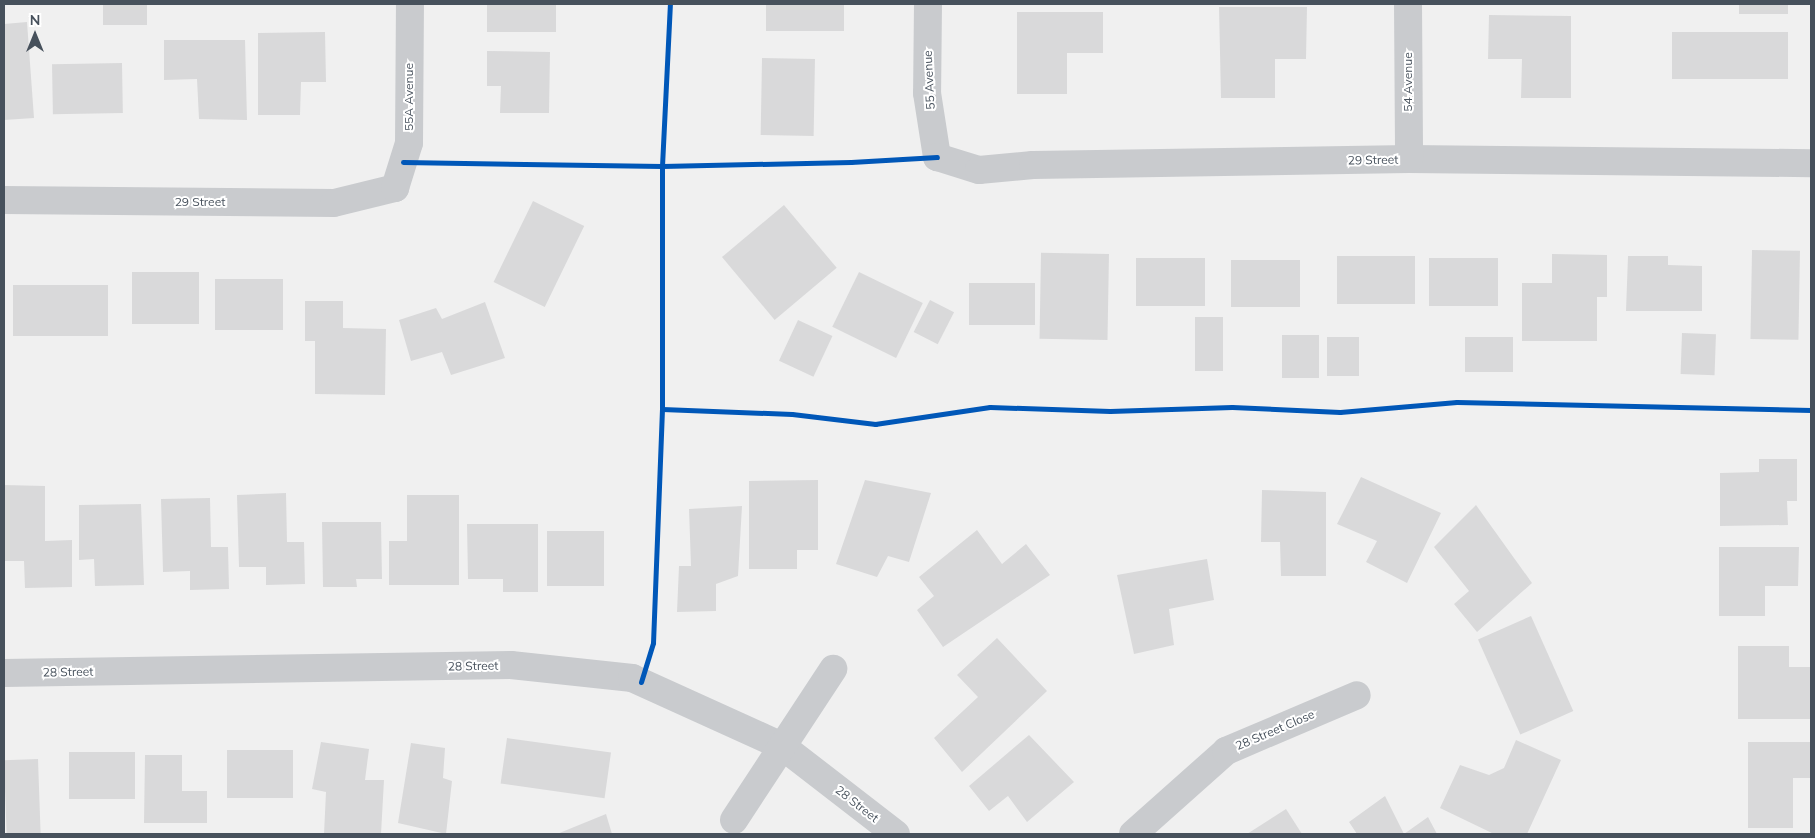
<!DOCTYPE html>
<style>
body{margin:0}
#map{position:relative;width:1815px;height:838px;overflow:hidden;background:#f0f0f0;font-family:Mulish,sans-serif}
div>[style]{position:absolute}
.building>*{inset:0;background:#d9d9da;transform-origin:0 0}
.minor>*{height:28px;margin:-14px;padding:0 14px;transform-origin:14px;border-radius:14px;background:#c9cbce}
.cycleway>*{height:5px;margin:-2.5px;padding:0 2.5px;transform-origin:2.5px;border-radius:2.5px;background:#0057b8}
span{translate:-50% -50%;white-space:nowrap;text-align:center;line-height:1.15;-webkit-text-stroke:4px #fff;paint-order:stroke}
.street-label{font-size:12px;color:#47515c}
.frame{position:absolute;inset:0;border:5px solid #47515c;pointer-events:none}
.north{position:absolute;left:10px;top:10px;width:50px;height:50px;-webkit-text-stroke:4px #fff;paint-order:stroke;rotate:0deg;font-size:14px;font-weight:700;line-height:20px;text-align:center;color:#47515c}
.north::after{content:'';display:block;margin:auto;width:18px;height:22px;background:#47515c;clip-path:polygon(50% 0,100% 100%,50% 72%,0 100%)}
</style>
<div id="map">
<div class="building">
<i style="left:103px;top:4px;width:44px;height:21px"></i>
<i style="left:487px;top:4px;width:69px;height:28px"></i>
<i style="left:766px;top:4px;width:78px;height:27px"></i>
<i style="left:1739px;top:4px;width:49px;height:10px"></i>
<i style="clip-path:polygon(1219px 7px,1307px 7px,1306px 59px,1275px 59px,1275px 98px,1221px 98px)"></i>
<i style="clip-path:polygon(1017px 12px,1103px 12px,1103px 53px,1067px 53px,1067px 94px,1017px 94px)"></i>
<i style="clip-path:polygon(1489px 15px,1571px 16px,1571px 98px,1521px 98px,1522px 59px,1488px 59px)"></i>
<i style="clip-path:polygon(27px 22px,34px 118px,4px 120px,4px 24px)"></i>
<i style="clip-path:polygon(325px 32px,326px 82px,301px 82px,300px 115px,258px 115px,258px 33px)"></i>
<i style="left:1672px;top:32px;width:116px;height:47px"></i>
<i style="clip-path:polygon(164px 40px,245px 40px,247px 120px,199px 119px,197px 79px,164px 80px)"></i>
<i style="clip-path:polygon(487px 51px,550px 52px,549px 113px,500px 113px,501px 86px,487px 86px)"></i>
<i style="left:762px;top:58px;width:53px;height:77px;rotate:1deg"></i>
<i style="left:122px;top:63px;width:50px;height:70px;rotate:89deg"></i>
<i style="left:533px;top:201px;width:57px;height:90px;rotate:26deg"></i>
<i style="left:784px;top:205px;width:82px;height:81px;rotate:50deg"></i>
<i style="left:1752px;top:250px;width:48px;height:89px;rotate:1deg"></i>
<i style="left:1109px;top:254px;width:86px;height:68px;rotate:91deg"></i>
<i style="clip-path:polygon(1552px 254px,1607px 255px,1607px 297px,1597px 297px,1597px 341px,1522px 341px,1522px 283px,1552px 283px)"></i>
<i style="left:1337px;top:256px;width:78px;height:48px"></i>
<i style="clip-path:polygon(1628px 256px,1668px 256px,1668px 265px,1702px 266px,1702px 311px,1626px 311px)"></i>
<i style="left:1136px;top:258px;width:69px;height:48px"></i>
<i style="left:1429px;top:258px;width:69px;height:48px"></i>
<i style="left:1231px;top:260px;width:69px;height:47px"></i>
<i style="left:132px;top:272px;width:67px;height:52px"></i>
<i style="left:859px;top:272px;width:71px;height:61px;rotate:26deg"></i>
<i style="left:215px;top:279px;width:68px;height:51px"></i>
<i style="left:969px;top:283px;width:66px;height:42px"></i>
<i style="left:13px;top:285px;width:95px;height:51px"></i>
<i style="left:930px;top:300px;width:27px;height:36px;rotate:27deg"></i>
<i style="clip-path:polygon(305px 301px,343px 301px,343px 328px,386px 329px,385px 395px,315px 394px,315px 341px,305px 341px)"></i>
<i style="clip-path:polygon(485px 302px,505px 358px,451px 375px,442px 352px,411px 361px,399px 320px,436px 308px,442px 319px)"></i>
<i style="left:1195px;top:317px;width:28px;height:54px"></i>
<i style="left:798px;top:320px;width:38px;height:45px;rotate:25deg"></i>
<i style="left:1682px;top:333px;width:34px;height:41px;rotate:2deg"></i>
<i style="left:1282px;top:335px;width:37px;height:43px"></i>
<i style="left:1327px;top:337px;width:32px;height:39px"></i>
<i style="left:1465px;top:337px;width:48px;height:35px"></i>
<i style="clip-path:polygon(1759px 459px,1797px 459px,1797px 501px,1787px 501px,1788px 525px,1720px 526px,1720px 473px,1759px 472px)"></i>
<i style="clip-path:polygon(1361px 477px,1441px 513px,1407px 583px,1366px 562px,1377px 541px,1337px 524px)"></i>
<i style="clip-path:polygon(818px 480px,818px 550px,797px 550px,797px 569px,749px 569px,749px 481px)"></i>
<i style="clip-path:polygon(865px 480px,931px 493px,909px 562px,888px 556px,877px 577px,836px 564px)"></i>
<i style="clip-path:polygon(4px 485px,45px 486px,45px 541px,72px 540px,72px 587px,25px 588px,24px 561px,4px 561px)"></i>
<i style="clip-path:polygon(1262px 490px,1326px 492px,1326px 576px,1281px 576px,1280px 542px,1261px 542px)"></i>
<i style="clip-path:polygon(286px 493px,287px 542px,304px 542px,305px 584px,266px 585px,266px 567px,239px 567px,237px 495px)"></i>
<i style="clip-path:polygon(407px 495px,459px 495px,459px 585px,389px 585px,389px 541px,407px 541px)"></i>
<i style="clip-path:polygon(210px 498px,211px 547px,228px 547px,229px 589px,190px 590px,190px 571px,163px 572px,161px 499px)"></i>
<i style="clip-path:polygon(141px 504px,144px 585px,95px 586px,94px 559px,79px 560px,79px 505px)"></i>
<i style="clip-path:polygon(1476px 505px,1532px 583px,1477px 632px,1454px 604px,1469px 591px,1434px 547px)"></i>
<i style="clip-path:polygon(742px 506px,738px 576px,716px 584px,716px 611px,677px 612px,679px 566px,691px 566px,689px 509px)"></i>
<i style="clip-path:polygon(322px 522px,381px 522px,382px 579px,356px 579px,357px 587px,323px 587px)"></i>
<i style="clip-path:polygon(467px 524px,538px 524px,538px 592px,503px 592px,503px 579px,468px 579px)"></i>
<i style="clip-path:polygon(977px 530px,1002px 564px,1026px 544px,1050px 575px,943px 647px,917px 610px,934px 596px,919px 577px)"></i>
<i style="left:547px;top:531px;width:57px;height:55px"></i>
<i style="clip-path:polygon(1719px 547px,1799px 547px,1798px 586px,1765px 586px,1765px 616px,1719px 616px)"></i>
<i style="clip-path:polygon(1207px 559px,1214px 600px,1169px 609px,1174px 645px,1134px 654px,1117px 575px)"></i>
<i style="left:1531px;top:616px;width:104px;height:58px;rotate:66deg"></i>
<i style="clip-path:polygon(997px 638px,1047px 691px,962px 772px,934px 738px,978px 697px,957px 675px)"></i>
<i style="clip-path:polygon(1738px 646px,1789px 646px,1789px 667px,1810px 667px,1810px 719px,1738px 719px)"></i>
<i style="clip-path:polygon(1029px 735px,1074px 782px,1027px 822px,1008px 796px,989px 811px,969px 786px)"></i>
<i style="left:507px;top:738px;width:105px;height:46px;rotate:8deg"></i>
<i style="clip-path:polygon(1516px 740px,1561px 760px,1527px 834px,1494px 834px,1440px 808px,1460px 765px,1489px 775px,1504px 768px)"></i>
<i style="clip-path:polygon(321px 742px,369px 749px,365px 780px,384px 780px,381px 834px,324px 834px,326px 792px,312px 789px)"></i>
<i style="clip-path:polygon(1748px 742px,1810px 742px,1810px 778px,1793px 778px,1793px 828px,1748px 828px)"></i>
<i style="clip-path:polygon(411px 743px,445px 748px,443px 778px,452px 781px,446px 834px,398px 823px)"></i>
<i style="left:227px;top:750px;width:66px;height:48px"></i>
<i style="left:69px;top:752px;width:66px;height:47px"></i>
<i style="clip-path:polygon(145px 755px,182px 755px,182px 791px,207px 791px,207px 823px,144px 823px)"></i>
<i style="left:38px;top:759px;width:75px;height:34px;rotate:88deg"></i>
<i style="clip-path:polygon(1385px 796px,1404px 834px,1428px 817px,1437px 834px,1357px 834px,1349px 822px)"></i>
<i style="clip-path:polygon(1286px 809px,1302px 834px,1247px 834px)"></i>
<i style="clip-path:polygon(606px 814px,612px 834px,557px 834px)"></i>
</div>
<div class="minor">
<i style="left:928px;top:4px;width:89px;rotate:90.6deg"></i>
<i style="left:927px;top:93px;width:65px;rotate:81.1deg"></i>
<i style="left:937px;top:157px;width:44px;rotate:17.2deg"></i>
<i style="left:979px;top:170px;width:54px;rotate:-5.3deg"></i>
<i style="left:1033px;top:165px;width:376px;rotate:-0.9deg"></i>
<i style="left:1409px;top:159px;width:402px;rotate:0.6deg"></i>
<i style="left:1408px;top:4px;width:155px;rotate:89.6deg"></i>
<i style="left:4px;top:200px;width:330px;rotate:0.5deg"></i>
<i style="left:334px;top:203px;width:63px;rotate:-13.8deg"></i>
<i style="left:395px;top:188px;width:47px;rotate:-72.7deg"></i>
<i style="left:409px;top:143px;width:139px;rotate:-89.6deg"></i>
<i style="left:4px;top:673px;width:507px;rotate:-0.9deg"></i>
<i style="left:511px;top:665px;width:122px;rotate:6.1deg"></i>
<i style="left:632px;top:678px;width:165px;rotate:24.4deg"></i>
<i style="left:782px;top:746px;width:144px;rotate:37.7deg"></i>
<i style="left:734px;top:820px;width:181px;rotate:-56.7deg"></i>
<i style="left:1133px;top:834px;width:125px;rotate:-41.7deg"></i>
<i style="left:1226px;top:751px;width:142px;rotate:-23.1deg"></i>
</div>
<div class="cycleway">
<i style="left:403px;top:162px;width:259px;rotate:0.9deg"></i>
<i style="left:662px;top:166px;width:189px;rotate:-1.2deg"></i>
<i style="left:851px;top:162px;width:86px;rotate:-3.3deg"></i>
<i style="left:662px;top:409px;width:130px;rotate:2.2deg"></i>
<i style="left:792px;top:414px;width:84px;rotate:6.9deg"></i>
<i style="left:875px;top:424px;width:116px;rotate:-8.4deg"></i>
<i style="left:990px;top:407px;width:120px;rotate:1.9deg"></i>
<i style="left:1110px;top:411px;width:122px;rotate:-1.9deg"></i>
<i style="left:1232px;top:407px;width:108px;rotate:2.7deg"></i>
<i style="left:1340px;top:412px;width:117px;rotate:-4.9deg"></i>
<i style="left:1457px;top:402px;width:354px;rotate:1.3deg"></i>
<i style="left:641px;top:682px;width:41px;rotate:-72.9deg"></i>
<i style="left:653px;top:643px;width:234px;rotate:-87.8deg"></i>
<i style="left:662px;top:409px;width:243px;rotate:-90deg"></i>
<i style="left:662px;top:166px;width:162px;rotate:-87.2deg"></i>
</div>
<div class="street-label">
<span style="left:929px;top:80px;rotate:-93deg">55 Avenue</span>
<span style="left:1408px;top:82px;rotate:-90deg">54 Avenue</span>
<span style="left:409px;top:97px;rotate:-90deg">55A Avenue</span>
<span style="left:1373px;top:160px;rotate:-1deg">29 Street</span>
<span style="left:200px;top:202px">29 Street</span>
<span style="left:473px;top:666px;rotate:-1deg">28 Street</span>
<span style="left:68px;top:672px;rotate:-1deg">28 Street</span>
<span style="left:1275px;top:730px;rotate:-23deg">28 Street Close</span>
<span style="left:857px;top:804px;rotate:38deg">28 Street</span>
</div>
<div class="frame"></div>
<div class="north">N</div>
</div>
